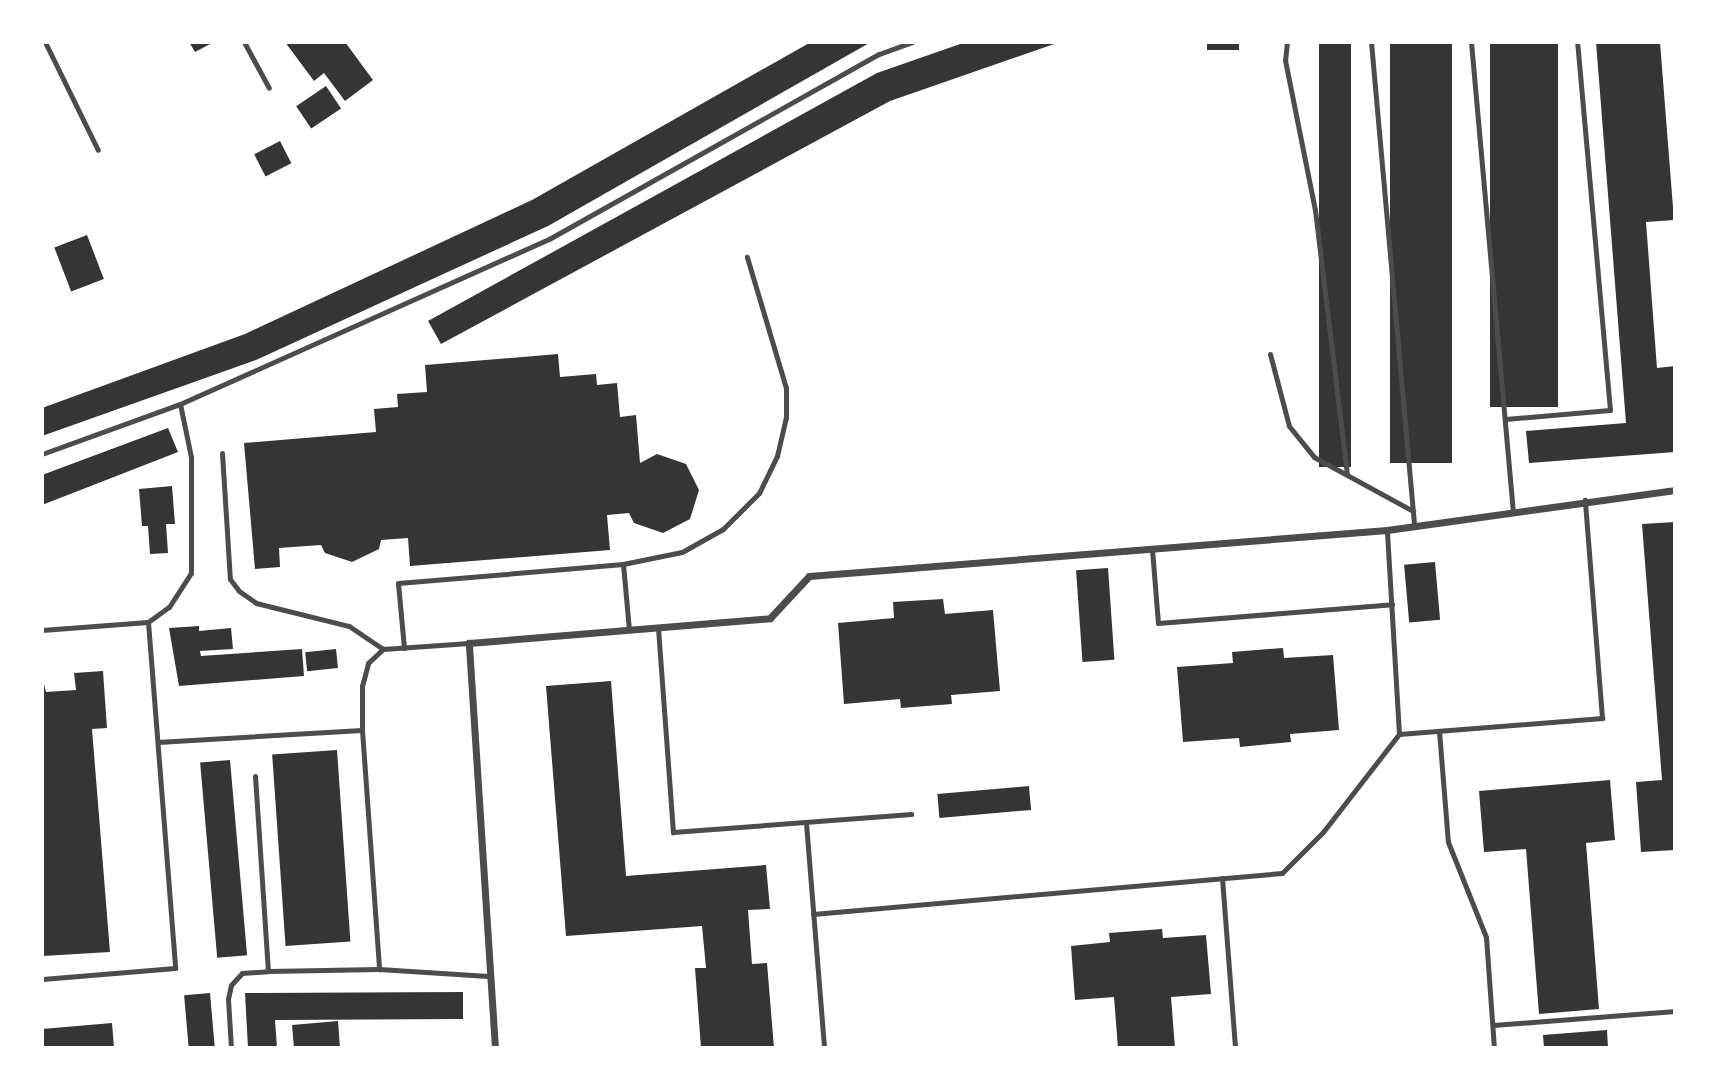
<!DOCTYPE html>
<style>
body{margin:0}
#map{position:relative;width:1717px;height:1090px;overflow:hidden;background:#fff;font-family:"Exo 2",sans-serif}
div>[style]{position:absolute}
.building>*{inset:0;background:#353535;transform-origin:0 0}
.service>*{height:5px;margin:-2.5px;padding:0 2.5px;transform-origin:2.5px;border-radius:2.5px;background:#4c4c4c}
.minor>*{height:7px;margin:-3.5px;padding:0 3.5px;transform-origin:3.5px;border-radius:3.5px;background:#4c4c4c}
span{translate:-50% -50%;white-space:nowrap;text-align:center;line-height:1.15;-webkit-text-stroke:7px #fff;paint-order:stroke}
.frame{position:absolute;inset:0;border:44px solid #fff;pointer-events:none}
</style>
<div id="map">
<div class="building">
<i style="clip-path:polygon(189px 42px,214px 42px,195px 52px)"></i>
<i style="clip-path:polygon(285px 42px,345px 42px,373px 80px,345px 101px,324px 73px,314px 81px)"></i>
<i style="clip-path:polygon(811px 42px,871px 42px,548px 226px,256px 360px,42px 436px,42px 408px,245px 334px,532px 200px)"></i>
<i style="clip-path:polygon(966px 42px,1060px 42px,890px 101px,441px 344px,428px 321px,877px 73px)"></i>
<i style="left:1207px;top:42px;width:32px;height:8px"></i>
<i style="left:1319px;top:42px;width:32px;height:425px"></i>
<i style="left:1390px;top:42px;width:62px;height:421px"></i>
<i style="left:1490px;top:42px;width:68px;height:365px"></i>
<i style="clip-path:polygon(1596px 42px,1660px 42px,1674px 220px,1646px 222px,1657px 368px,1675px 366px,1675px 452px,1529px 463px,1526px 431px,1626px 423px)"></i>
<i style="left:326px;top:86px;width:27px;height:36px;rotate:56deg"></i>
<i style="left:280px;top:141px;width:25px;height:29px;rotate:63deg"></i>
<i style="left:87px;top:235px;width:47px;height:35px;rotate:69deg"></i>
<i style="clip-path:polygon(558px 354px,560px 377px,596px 374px,597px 385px,617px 383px,620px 417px,636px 415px,640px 463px,657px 454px,686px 464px,699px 490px,690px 519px,663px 533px,634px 523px,629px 513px,607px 515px,610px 550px,410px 566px,408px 538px,381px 540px,379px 549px,352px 562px,325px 553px,321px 545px,279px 548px,280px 567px,255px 569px,244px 443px,376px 432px,374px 409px,398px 407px,397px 394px,427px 392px,425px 365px)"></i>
<i style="clip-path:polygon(168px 428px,178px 452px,42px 505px,42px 475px)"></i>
<i style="clip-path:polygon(172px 486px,175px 524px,166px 524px,168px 553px,150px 554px,148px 526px,142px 526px,139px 489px)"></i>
<i style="clip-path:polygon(1675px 522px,1675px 850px,1641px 852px,1636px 782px,1662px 780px,1642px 524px)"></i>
<i style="left:1435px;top:562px;width:58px;height:31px;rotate:85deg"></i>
<i style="left:1108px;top:568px;width:92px;height:32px;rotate:86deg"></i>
<i style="clip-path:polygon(943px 599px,945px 614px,993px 610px,1000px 691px,951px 695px,952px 704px,901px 708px,900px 699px,844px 704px,838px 623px,894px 618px,893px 602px)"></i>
<i style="clip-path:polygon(199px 626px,199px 631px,231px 628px,233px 649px,200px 651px,201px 656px,302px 649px,304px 676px,179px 686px,169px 628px)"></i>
<i style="clip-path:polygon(1283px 648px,1284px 658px,1333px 655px,1339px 730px,1290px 734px,1291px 742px,1240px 747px,1239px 738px,1183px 742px,1177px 667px,1233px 663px,1232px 652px)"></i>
<i style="left:336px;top:649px;width:19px;height:31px;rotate:84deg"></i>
<i style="clip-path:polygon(103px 671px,107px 728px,92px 729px,110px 952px,43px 956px,42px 676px,46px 692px,76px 690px,74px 673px)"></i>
<i style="clip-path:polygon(611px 681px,626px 876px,766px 865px,770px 909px,748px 910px,752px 964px,767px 963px,774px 1048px,701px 1048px,695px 968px,706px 968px,702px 926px,566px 936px,546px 686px)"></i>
<i style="left:337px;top:750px;width:192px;height:65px;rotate:86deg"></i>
<i style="left:230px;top:760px;width:196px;height:30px;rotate:85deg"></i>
<i style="clip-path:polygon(1610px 780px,1615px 840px,1586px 843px,1599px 1009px,1539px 1014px,1526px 849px,1484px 852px,1479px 791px)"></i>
<i style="left:1029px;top:786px;width:24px;height:92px;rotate:85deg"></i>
<i style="clip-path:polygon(1162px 929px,1163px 938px,1206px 935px,1211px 994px,1171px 997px,1175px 1048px,1118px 1048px,1114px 997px,1075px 1000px,1071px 946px,1110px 942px,1109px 933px)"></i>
<i style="clip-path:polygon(463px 992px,463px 1019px,275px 1020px,277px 1048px,248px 1048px,245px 993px)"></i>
<i style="left:210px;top:993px;width:55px;height:26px;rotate:85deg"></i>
<i style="clip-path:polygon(338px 1021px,340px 1048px,294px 1048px,292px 1025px)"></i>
<i style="clip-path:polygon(112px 1023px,114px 1048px,42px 1048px,42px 1029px)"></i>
<i style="clip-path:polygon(1607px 1030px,1608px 1048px,1544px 1048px,1543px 1035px)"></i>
</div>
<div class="service">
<i style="left:45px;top:42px;width:120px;rotate:63.9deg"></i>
<i style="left:244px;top:42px;width:52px;rotate:61.5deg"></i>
<i style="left:1287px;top:42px;width:18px;rotate:96deg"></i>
<i style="left:1285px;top:60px;width:153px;rotate:78.7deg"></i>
<i style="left:1315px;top:210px;width:265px;rotate:83.1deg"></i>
<i style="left:1371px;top:42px;width:487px;rotate:84.9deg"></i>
<i style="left:1471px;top:42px;width:471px;rotate:84.9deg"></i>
<i style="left:1270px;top:354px;width:74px;rotate:75.2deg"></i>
<i style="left:1289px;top:426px;width:40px;rotate:51deg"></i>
<i style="left:1314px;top:457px;width:113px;rotate:28.6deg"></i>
<i style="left:1505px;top:419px;width:105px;rotate:-4.9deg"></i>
<i style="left:1610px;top:410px;width:369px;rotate:-95.1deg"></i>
<i style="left:222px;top:453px;width:126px;rotate:86.4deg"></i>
<i style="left:230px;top:579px;width:15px;rotate:53deg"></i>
<i style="left:239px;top:591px;width:21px;rotate:35deg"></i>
<i style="left:256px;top:603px;width:96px;rotate:13.9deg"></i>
<i style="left:349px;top:626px;width:41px;rotate:34.1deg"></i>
<i style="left:42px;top:454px;width:147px;rotate:-19.9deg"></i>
<i style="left:180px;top:404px;width:404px;rotate:-24.1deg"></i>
<i style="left:549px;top:239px;width:378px;rotate:-29.3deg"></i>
<i style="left:879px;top:54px;width:35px;rotate:-20deg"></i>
<i style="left:1152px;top:549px;width:74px;rotate:85.4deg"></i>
<i style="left:1158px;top:623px;width:235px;rotate:-4.6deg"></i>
<i style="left:623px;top:564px;width:60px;rotate:-11.5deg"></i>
<i style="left:682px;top:552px;width:47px;rotate:-29.3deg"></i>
<i style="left:723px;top:529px;width:51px;rotate:-45deg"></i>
<i style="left:759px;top:493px;width:41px;rotate:-64.1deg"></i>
<i style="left:777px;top:456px;width:39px;rotate:-77deg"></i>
<i style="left:786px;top:418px;width:30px;rotate:-90deg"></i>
<i style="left:786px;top:388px;width:137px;rotate:-106.6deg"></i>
<i style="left:148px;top:622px;width:26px;rotate:-36deg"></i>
<i style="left:169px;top:607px;width:40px;rotate:-57.1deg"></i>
<i style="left:191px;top:573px;width:116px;rotate:-90deg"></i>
<i style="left:191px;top:457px;width:54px;rotate:-101.7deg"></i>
<i style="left:658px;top:628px;width:205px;rotate:85.8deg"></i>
<i style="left:673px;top:832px;width:239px;rotate:-4.3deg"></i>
<i style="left:42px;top:630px;width:106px;rotate:-4.3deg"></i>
<i style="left:148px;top:622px;width:347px;rotate:85.5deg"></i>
<i style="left:175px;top:968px;width:133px;rotate:175.3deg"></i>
<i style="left:404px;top:648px;width:65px;rotate:-95.3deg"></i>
<i style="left:398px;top:583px;width:226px;rotate:-4.8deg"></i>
<i style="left:623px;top:564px;width:66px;rotate:84.8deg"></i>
<i style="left:362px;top:730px;width:240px;rotate:85.9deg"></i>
<i style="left:1439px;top:731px;width:111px;rotate:85.4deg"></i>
<i style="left:1448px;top:842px;width:102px;rotate:68.2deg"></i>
<i style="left:1486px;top:937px;width:111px;rotate:85.9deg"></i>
<i style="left:1399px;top:734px;width:204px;rotate:-4.5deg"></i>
<i style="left:1602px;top:718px;width:219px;rotate:-94.5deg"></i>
<i style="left:158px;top:742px;width:204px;rotate:-3.4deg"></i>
<i style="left:362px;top:730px;width:44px;rotate:-90deg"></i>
<i style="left:362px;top:686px;width:24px;rotate:-75deg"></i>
<i style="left:368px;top:663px;width:21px;rotate:-43deg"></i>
<i style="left:383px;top:649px;width:86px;rotate:-4deg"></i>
<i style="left:255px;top:776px;width:195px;rotate:86.2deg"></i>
<i style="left:268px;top:971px;width:111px;rotate:-1deg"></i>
<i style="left:379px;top:969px;width:109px;rotate:3.7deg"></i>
<i style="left:806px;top:823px;width:226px;rotate:85.4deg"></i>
<i style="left:1222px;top:878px;width:170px;rotate:85.6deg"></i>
<i style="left:813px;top:914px;width:471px;rotate:-5deg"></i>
<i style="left:1282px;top:873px;width:58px;rotate:-45deg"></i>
<i style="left:1323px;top:832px;width:124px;rotate:-52.2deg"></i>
<i style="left:1399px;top:734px;width:204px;rotate:-93.4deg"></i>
<i style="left:1493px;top:1025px;width:183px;rotate:-4.4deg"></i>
<i style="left:231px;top:1048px;width:49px;rotate:-93.5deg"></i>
<i style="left:228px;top:999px;width:14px;rotate:-78deg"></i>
<i style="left:231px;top:985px;width:16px;rotate:-47deg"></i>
<i style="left:242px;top:973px;width:26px;rotate:-4deg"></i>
</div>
<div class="minor">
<i style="left:495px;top:1048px;width:406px;rotate:-93.7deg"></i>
<i style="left:469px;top:643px;width:302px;rotate:-4.7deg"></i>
<i style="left:770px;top:618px;width:57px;rotate:-47.1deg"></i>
<i style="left:809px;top:576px;width:580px;rotate:-4.55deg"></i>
<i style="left:1387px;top:530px;width:291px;rotate:-7.9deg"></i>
</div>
<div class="frame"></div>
</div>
